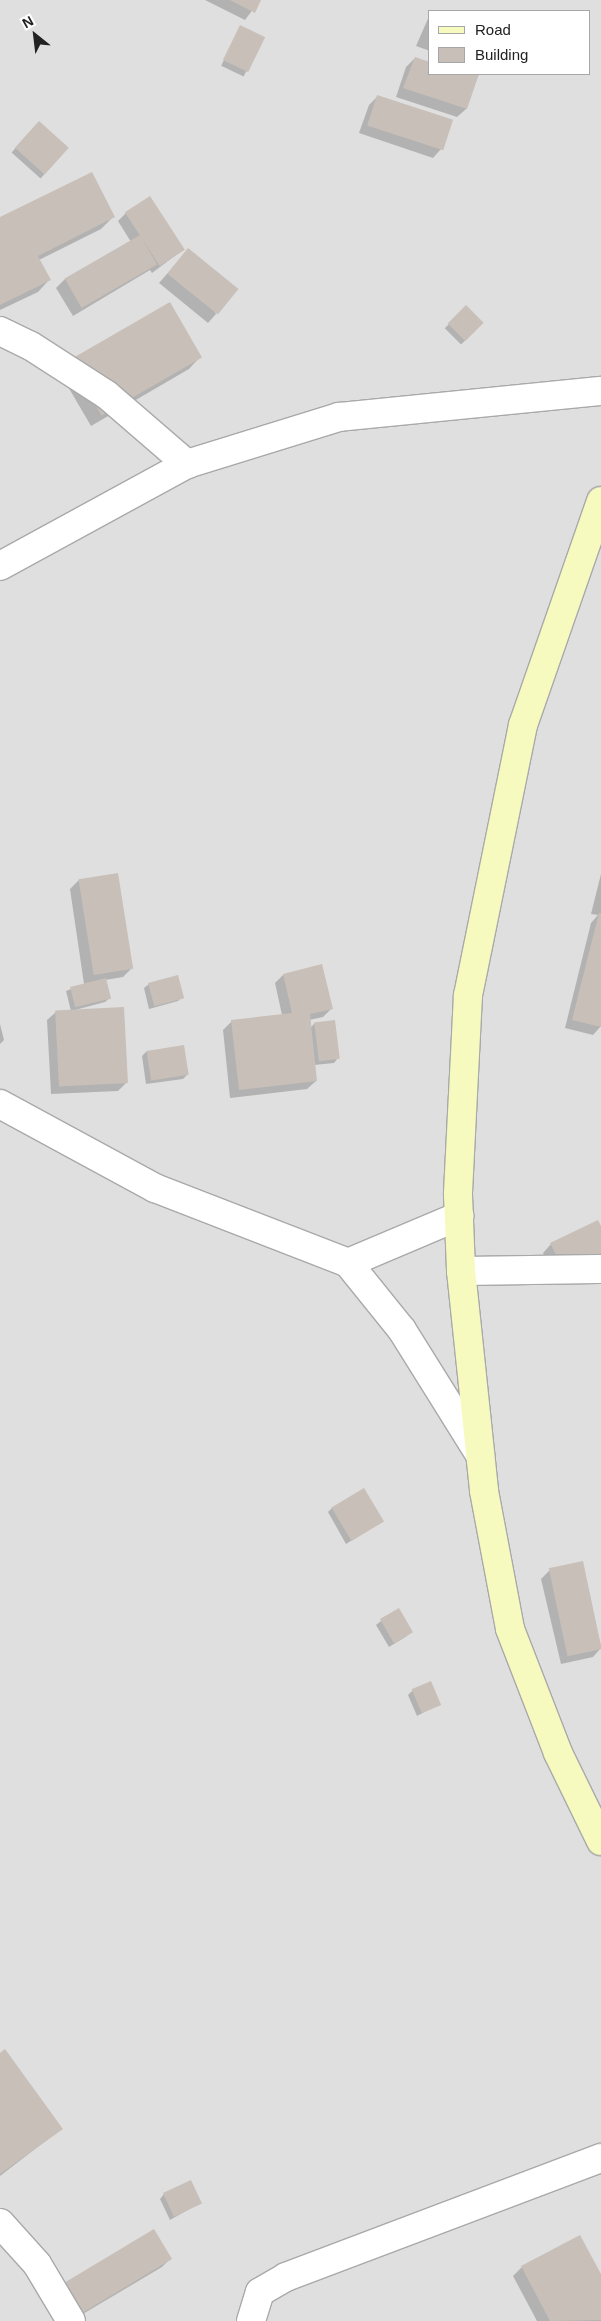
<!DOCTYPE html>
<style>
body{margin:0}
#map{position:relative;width:601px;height:2321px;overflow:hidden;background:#f2efe9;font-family:Helvetica,sans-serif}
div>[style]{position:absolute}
.residential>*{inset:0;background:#e0dfdf}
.shadow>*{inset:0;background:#0003;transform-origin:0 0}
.building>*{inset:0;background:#c7bfb8;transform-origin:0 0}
.roads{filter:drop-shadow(1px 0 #a9a9a9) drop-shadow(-1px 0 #a9a9a9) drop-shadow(0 1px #a9a9a9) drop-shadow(0 -1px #a9a9a9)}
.street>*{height:28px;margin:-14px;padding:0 14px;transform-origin:14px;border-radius:14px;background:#fff}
.secondary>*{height:28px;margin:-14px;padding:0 14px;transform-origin:14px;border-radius:14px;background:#f7fabf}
span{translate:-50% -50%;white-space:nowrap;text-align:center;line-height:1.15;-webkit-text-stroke:4.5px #fff;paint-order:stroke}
.legend{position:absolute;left:428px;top:10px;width:162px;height:65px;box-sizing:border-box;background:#fff;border:1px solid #a7a7a7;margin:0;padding:6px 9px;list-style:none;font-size:15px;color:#222}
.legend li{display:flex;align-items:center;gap:10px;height:25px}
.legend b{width:25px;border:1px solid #a7a7a7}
.north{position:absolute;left:10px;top:10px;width:50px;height:50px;-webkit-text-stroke:4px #fff;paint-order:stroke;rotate:331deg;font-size:14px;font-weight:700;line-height:20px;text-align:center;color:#222}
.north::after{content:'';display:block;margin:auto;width:18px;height:22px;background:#222;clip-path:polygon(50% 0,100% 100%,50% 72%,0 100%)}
</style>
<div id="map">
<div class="residential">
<i style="clip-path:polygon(evenodd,0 0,601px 0,601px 2321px,0 2321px,0 0,430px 11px,590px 11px,590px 74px,430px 74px,430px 11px)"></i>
</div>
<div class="shadow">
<i style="clip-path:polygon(205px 0,260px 0,245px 20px)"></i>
<i style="clip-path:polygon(430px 14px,430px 51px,416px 46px)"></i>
<i style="left:240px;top:27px;width:25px;height:43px;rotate:26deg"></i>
<i style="clip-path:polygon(415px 58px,430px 74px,478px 74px,466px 109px,457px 117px,396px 97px,406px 67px)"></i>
<i style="clip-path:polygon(378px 96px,441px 149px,433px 158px,359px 133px,369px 105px)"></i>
<i style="left:39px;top:122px;width:39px;height:41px;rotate:42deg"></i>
<i style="clip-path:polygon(126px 213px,184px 249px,152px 273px,150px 270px,73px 316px,56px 288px,65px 279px,131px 242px,118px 221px)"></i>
<i style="clip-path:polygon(113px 217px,101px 229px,39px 260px,49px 280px,38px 292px,0 310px,0 219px)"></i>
<i style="clip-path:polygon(188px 250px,216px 314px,208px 323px,159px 283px)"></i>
<i style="left:466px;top:307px;width:23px;height:30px;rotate:45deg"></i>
<i style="clip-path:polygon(200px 357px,189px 369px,91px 426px,60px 373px)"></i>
<i style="clip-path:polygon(601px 874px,601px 1026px,593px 1035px,565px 1028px,591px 923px,598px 915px,591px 914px)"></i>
<i style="clip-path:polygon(79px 880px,131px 969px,123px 977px,105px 980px,110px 998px,105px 1002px,71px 1011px,127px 1082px,118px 1091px,51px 1094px,47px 1020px,56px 1012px,71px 1011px,66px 991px,84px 984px,70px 889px)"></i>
<i style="clip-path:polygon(283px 975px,332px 1008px,323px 1017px,309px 1020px,310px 1028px,315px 1023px,338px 1058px,334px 1063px,314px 1065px,316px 1081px,307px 1089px,230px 1098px,223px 1030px,232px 1021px,282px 1015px,275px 983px)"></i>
<i style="clip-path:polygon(149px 984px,182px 997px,178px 1001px,149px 1009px,144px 988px)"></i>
<i style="clip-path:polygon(0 1024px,4px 1040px,0 1044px)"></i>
<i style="clip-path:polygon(147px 1051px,187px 1075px,183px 1079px,146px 1084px,142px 1056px)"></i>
<i style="clip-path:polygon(601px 1229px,601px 1257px,556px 1280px,543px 1253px,551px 1244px)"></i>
<i style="clip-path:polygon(332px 1508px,382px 1521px,346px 1544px,328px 1512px)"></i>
<i style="clip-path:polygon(582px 1563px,601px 1648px,593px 1657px,561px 1664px,541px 1579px,549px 1571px)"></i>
<i style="clip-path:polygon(381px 1621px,407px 1636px,389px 1647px,376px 1625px)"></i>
<i style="clip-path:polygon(412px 1691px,439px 1704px,417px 1716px,408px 1695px)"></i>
<i style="clip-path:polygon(0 2055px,61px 2129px,0 2176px)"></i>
<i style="clip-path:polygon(164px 2194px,200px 2203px,170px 2220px,160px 2199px)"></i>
<i style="clip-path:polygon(170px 2259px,162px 2267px,71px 2321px,53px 2294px)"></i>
<i style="clip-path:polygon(522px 2267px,601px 2277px,601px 2321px,537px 2321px,513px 2276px)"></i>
</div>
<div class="building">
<i style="clip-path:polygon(230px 0,261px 0,255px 13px)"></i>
<i style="left:240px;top:25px;width:28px;height:39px;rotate:26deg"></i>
<i style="clip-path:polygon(415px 57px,430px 62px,430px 74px,479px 74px,467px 109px,403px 88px)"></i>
<i style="left:377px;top:95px;width:80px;height:32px;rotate:18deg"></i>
<i style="left:39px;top:121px;width:40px;height:36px;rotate:42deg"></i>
<i style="clip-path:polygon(92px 172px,115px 217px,38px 256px,51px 280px,0 305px,0 217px)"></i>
<i style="left:150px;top:196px;width:64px;height:30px;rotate:57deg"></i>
<i style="left:140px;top:235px;width:34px;height:87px;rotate:60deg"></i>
<i style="left:188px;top:248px;width:65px;height:33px;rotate:39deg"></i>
<i style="left:170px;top:302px;width:64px;height:116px;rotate:60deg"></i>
<i style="left:466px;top:305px;width:25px;height:26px;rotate:45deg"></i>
<i style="left:118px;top:873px;width:97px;height:40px;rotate:81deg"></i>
<i style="clip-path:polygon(599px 913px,601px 913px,601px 1027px,572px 1020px)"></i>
<i style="clip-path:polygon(322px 964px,333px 1009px,310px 1014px,317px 1081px,239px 1090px,231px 1020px,292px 1013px,283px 974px)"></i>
<i style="left:178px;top:975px;width:24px;height:31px;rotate:75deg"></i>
<i style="left:106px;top:978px;width:21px;height:37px;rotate:76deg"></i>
<i style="left:124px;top:1007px;width:76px;height:69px;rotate:87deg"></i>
<i style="left:335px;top:1020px;width:39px;height:21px;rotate:83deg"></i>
<i style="left:184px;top:1045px;width:30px;height:38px;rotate:81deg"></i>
<i style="clip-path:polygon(598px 1220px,601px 1226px,601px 1254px,565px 1272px,550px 1243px)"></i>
<i style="left:364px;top:1488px;width:39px;height:38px;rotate:59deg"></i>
<i style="left:583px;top:1561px;width:90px;height:35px;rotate:78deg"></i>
<i style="left:399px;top:1608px;width:28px;height:22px;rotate:60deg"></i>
<i style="left:431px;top:1681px;width:26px;height:21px;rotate:67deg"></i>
<i style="clip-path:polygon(5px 2049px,63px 2129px,0 2174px,0 2053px)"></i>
<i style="left:191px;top:2180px;width:26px;height:31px;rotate:65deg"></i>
<i style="left:154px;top:2229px;width:35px;height:108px;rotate:59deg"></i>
<i style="clip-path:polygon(580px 2235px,601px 2274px,601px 2320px,550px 2321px,521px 2266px)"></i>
</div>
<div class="roads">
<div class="street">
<i style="left:0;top:331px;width:34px;rotate:26deg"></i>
<i style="left:31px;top:346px;width:90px;rotate:32.8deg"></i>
<i style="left:107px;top:395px;width:106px;rotate:40.8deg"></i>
<i style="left:0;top:566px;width:213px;rotate:-28.6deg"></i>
<i style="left:187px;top:464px;width:159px;rotate:-17.2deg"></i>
<i style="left:339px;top:417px;width:263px;rotate:-5.7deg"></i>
<i style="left:0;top:1104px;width:176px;rotate:28.5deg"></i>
<i style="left:155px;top:1188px;width:207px;rotate:21.2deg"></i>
<i style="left:348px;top:1263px;width:86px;rotate:51.1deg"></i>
<i style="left:402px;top:1330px;width:147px;rotate:58deg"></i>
<i style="left:348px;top:1263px;width:121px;rotate:-22.9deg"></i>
<i style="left:461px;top:1271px;width:140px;rotate:-0.8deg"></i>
<i style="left:0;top:2223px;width:55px;rotate:47.9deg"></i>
<i style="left:37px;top:2264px;width:66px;rotate:59.2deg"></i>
<i style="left:251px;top:2321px;width:30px;rotate:-73deg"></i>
<i style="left:260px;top:2292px;width:30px;rotate:-30deg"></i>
<i style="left:286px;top:2277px;width:337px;rotate:-20.7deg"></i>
</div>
<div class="secondary">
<i style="left:601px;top:501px;width:237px;rotate:109.2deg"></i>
<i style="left:523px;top:725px;width:276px;rotate:101.5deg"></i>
<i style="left:468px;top:995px;width:200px;rotate:92.9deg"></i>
<i style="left:458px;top:1195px;width:76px;rotate:87.7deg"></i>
<i style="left:461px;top:1271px;width:221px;rotate:84deg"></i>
<i style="left:484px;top:1491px;width:140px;rotate:79.3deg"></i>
<i style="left:510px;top:1629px;width:133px;rotate:68.8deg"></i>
<i style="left:558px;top:1753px;width:98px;rotate:64deg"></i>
</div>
</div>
<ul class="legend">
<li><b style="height:6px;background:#f7fabf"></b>Road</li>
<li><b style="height:14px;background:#c7bfb8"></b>Building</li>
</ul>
<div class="north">N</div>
</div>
